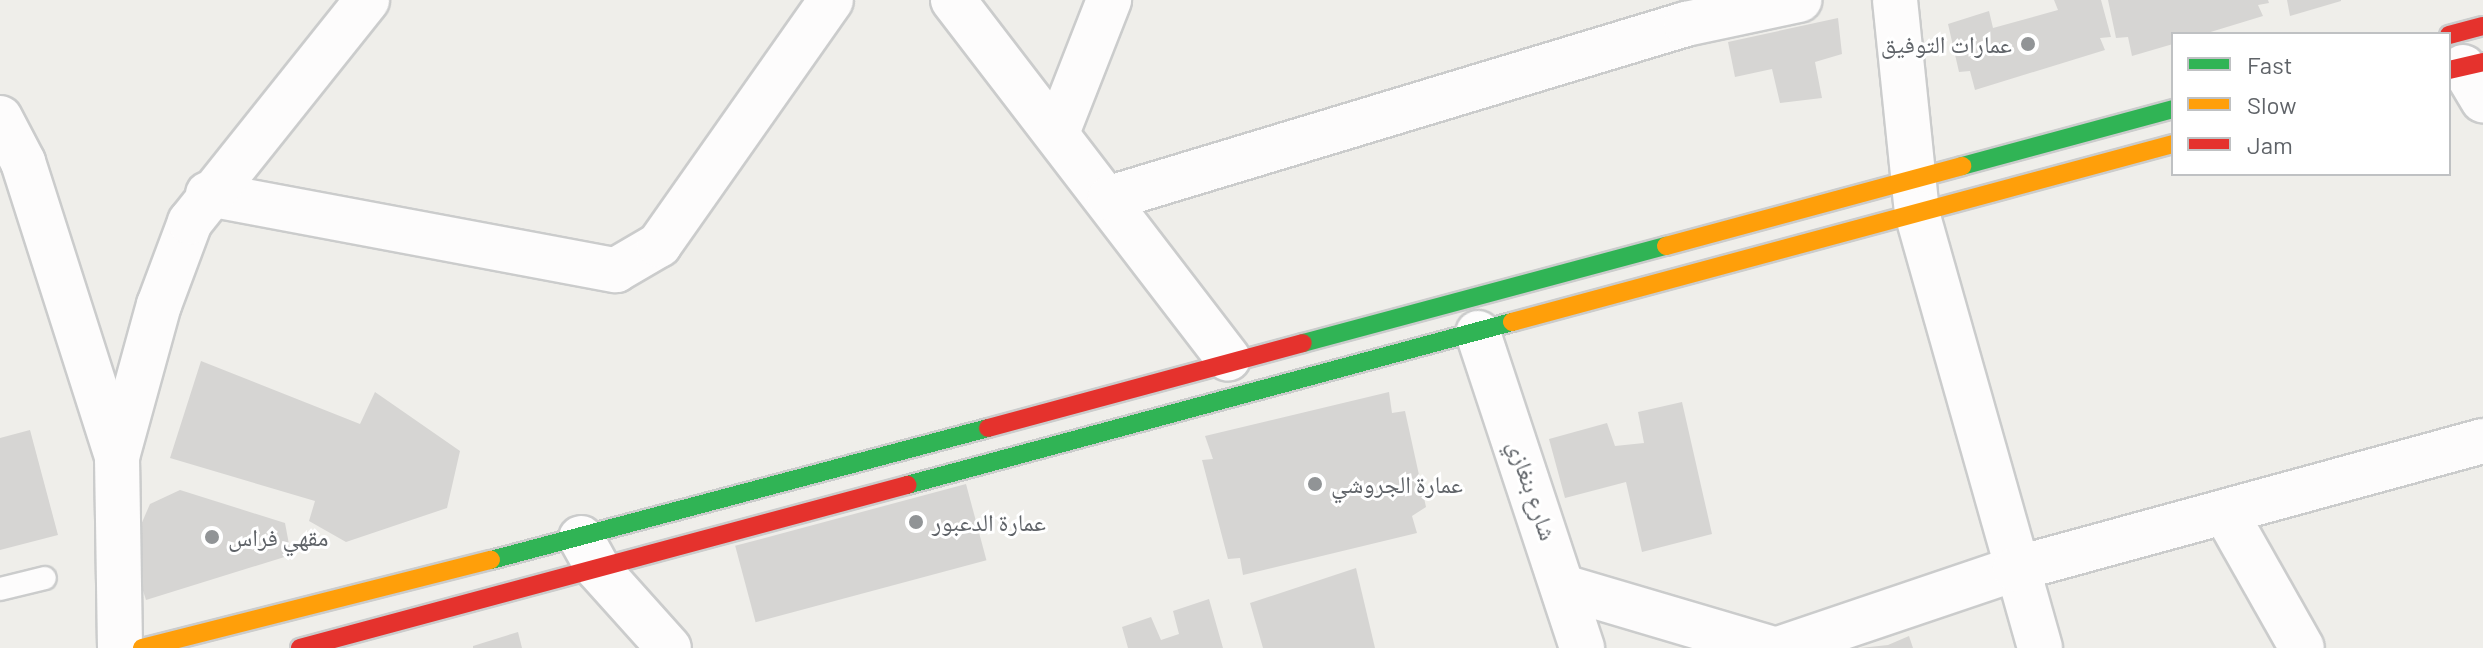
<!DOCTYPE html>
<meta charset="utf-8">
<style>
body{margin:0}
#map{position:relative;width:2483px;height:648px;overflow:hidden;background:#efeeea;font-family:Barlow,"Noto Naskh Arabic",sans-serif}
div>[style]{position:absolute}
.building>*{inset:0;background:#d6d5d3;transform-origin:0 0}
.roads{filter:drop-shadow(2px 0 #cbcccc) drop-shadow(-2px 0 #cbcccc) drop-shadow(0 2px #cbcccc) drop-shadow(0 -2px #cbcccc)}
.lane>*{height:22px;margin:-11px;padding:0 11px;transform-origin:11px;border-radius:11px;background:#fdfcfc}
.street>*{height:44px;margin:-22px;padding:0 22px;transform-origin:22px;border-radius:22px;background:#fdfcfc}
.fast>*{height:18px;margin:-9px;padding:0 9px;transform-origin:9px;border-radius:9px;background:#30b455}
.slow>*{height:18px;margin:-9px;padding:0 9px;transform-origin:9px;border-radius:9px;background:#ff9f0a}
.jam>*{height:18px;margin:-9px;padding:0 9px;transform-origin:9px;border-radius:9px;background:#e5322d}
.dots>*{width:22px;height:22px;translate:-50% -50%;box-sizing:border-box;border:4px solid #fff;border-radius:50%}
span{translate:-50% -50%;white-space:nowrap;text-align:center;line-height:1.15;-webkit-text-stroke:6px #fff;paint-order:stroke}
.poi-label{font-size:24px;color:#5f6368}
.right{translate:-100% -50%;text-align:right}
.left{translate:0 -50%;text-align:left}
.street-label{font-size:24px;color:#5f6368}
.legend{position:absolute;left:2171px;top:32px;width:280px;height:144px;box-sizing:border-box;background:#fff;border:2px solid #bfc1c3;margin:0;padding:10px 14px;list-style:none;font-size:24px;color:#5f6368}
.legend li{display:flex;align-items:center;gap:16px;height:40px}
.legend b{width:40px;border:2px solid #bfc1c3}
</style>
<div id="map">
<div class="building">
<i style="clip-path:polygon(2054px 0,2101px 0,2111px 37px,2100px 38px,2105px 50px,1975px 90px,1970px 71px,1959px 72px,1948px 24px,1989px 11px,1993px 28px,2058px 10px)"></i>
<i style="clip-path:polygon(2108px 0,2268px 0,2269px 3px,2258px 5px,2263px 16px,2204px 34px,2173px 34px,2173px 44px,2132px 56px,2128px 37px,2116px 38px)"></i>
<i style="clip-path:polygon(2287px 0,2341px 0,2341px 1px,2290px 16px)"></i>
<i style="clip-path:polygon(1838px 18px,1842px 54px,1815px 62px,1822px 98px,1780px 103px,1772px 69px,1735px 77px,1728px 42px)"></i>
<i style="clip-path:polygon(201px 361px,360px 424px,375px 392px,460px 451px,447px 508px,346px 542px,309px 521px,315px 501px,170px 458px)"></i>
<i style="clip-path:polygon(1389px 392px,1392px 413px,1405px 411px,1426px 507px,1412px 516px,1417px 533px,1243px 575px,1240px 558px,1228px 559px,1202px 460px,1213px 459px,1205px 436px)"></i>
<i style="clip-path:polygon(1682px 402px,1712px 534px,1642px 552px,1626px 482px,1565px 498px,1549px 439px,1607px 423px,1615px 446px,1644px 443px,1638px 412px)"></i>
<i style="clip-path:polygon(30px 430px,58px 535px,0 550px,0 438px)"></i>
<i style="left:966px;top:484px;width:79px;height:239px;rotate:75deg"></i>
<i style="clip-path:polygon(180px 490px,285px 523px,291px 555px,146px 600px,130px 550px,150px 504px)"></i>
<i style="clip-path:polygon(1356px 568px,1375px 648px,1263px 648px,1250px 603px)"></i>
<i style="clip-path:polygon(1209px 599px,1223px 648px,1128px 648px,1122px 627px,1151px 617px,1161px 640px,1179px 634px,1173px 611px)"></i>
<i style="clip-path:polygon(518px 632px,522px 648px,473px 648px,473px 646px)"></i>
<i style="clip-path:polygon(1909px 636px,1913px 648px,1860px 648px,1888px 645px)"></i>
</div>
<div class="roads">
<div class="lane">
<i style="left:0;top:589px;width:46px;rotate:-13.7deg"></i>
</div>
<div class="street">
<i style="left:953px;top:0;width:452px;rotate:52.5deg"></i>
<i style="left:1895px;top:0;width:214px;rotate:84.1deg"></i>
<i style="left:1917px;top:213px;width:452px;rotate:74.2deg"></i>
<i style="left:2463px;top:67px;width:39px;rotate:59deg"></i>
<i style="left:0;top:118px;width:50px;rotate:62.4deg"></i>
<i style="left:23px;top:162px;width:310px;rotate:72.3deg"></i>
<i style="left:117px;top:457px;width:191px;rotate:89.1deg"></i>
<i style="left:1057px;top:133px;width:143px;rotate:-68.6deg"></i>
<i style="left:208px;top:194px;width:415px;rotate:10.6deg"></i>
<i style="left:616px;top:270px;width:50px;rotate:-30.2deg"></i>
<i style="left:659px;top:245px;width:299px;rotate:-54.9deg"></i>
<i style="left:1110px;top:198px;width:602px;rotate:-16.81deg"></i>
<i style="left:1686px;top:24px;width:116px;rotate:-12deg"></i>
<i style="left:1478px;top:333px;width:332px;rotate:71.7deg"></i>
<i style="left:117px;top:457px;width:158px;rotate:-74.6deg"></i>
<i style="left:159px;top:305px;width:89px;rotate:-69.5deg"></i>
<i style="left:190px;top:222px;width:284px;rotate:-51.4deg"></i>
<i style="left:2225px;top:512px;width:156px;rotate:60.5deg"></i>
<i style="left:581px;top:538px;width:35px;rotate:61deg"></i>
<i style="left:598px;top:569px;width:106px;rotate:48.1deg"></i>
<i style="left:1567px;top:588px;width:212px;rotate:16.5deg"></i>
<i style="left:1781px;top:648px;width:247px;rotate:-18.7deg"></i>
<i style="left:2015px;top:569px;width:485px;rotate:-15.3deg"></i>
</div>
<div class="fast">
<i style="left:1962px;top:166px;width:219px;rotate:-15.1deg"></i>
<i style="left:1303px;top:343px;width:376px;rotate:-15deg"></i>
<i style="left:907px;top:485px;width:627px;rotate:-15.08deg"></i>
<i style="left:491px;top:560px;width:514px;rotate:-14.87deg"></i>
</div>
<div class="slow">
<i style="left:1666px;top:246px;width:307px;rotate:-15.1deg"></i>
<i style="left:1512px;top:322px;width:685px;rotate:-15.07deg"></i>
<i style="left:142px;top:648px;width:360px;rotate:-14.2deg"></i>
</div>
<div class="jam">
<i style="left:2449px;top:35px;width:35px;rotate:-15deg"></i>
<i style="left:2449px;top:70px;width:35px;rotate:-13deg"></i>
<i style="left:988px;top:428px;width:326px;rotate:-15.1deg"></i>
<i style="left:300px;top:648px;width:629px;rotate:-15.03deg"></i>
</div>
</div>
<div class="dots">
<i style="left:2028px;top:44px;background:#919496"></i>
<i style="left:1315px;top:484px;background:#919496"></i>
<i style="left:916px;top:522px;background:#919496"></i>
<i style="left:212px;top:537px;background:#919496"></i>
</div>
<div class="poi-label">
<span class="right" style="left:2012px;top:44px">عمارات التوفيق</span>
<span class="left" style="left:1331px;top:484px">عمارة الجروشي</span>
<span class="left" style="left:932px;top:522px">عمارة الدعبور</span>
<span class="left" style="left:228px;top:537px">مقهي فراس</span>
</div>
<div class="street-label">
<span style="left:1533px;top:490px;rotate:71deg">شارع بنغازي</span>
</div>
<ul class="legend">
<li><b style="height:10px;background:#30b455"></b>Fast</li>
<li><b style="height:10px;background:#ff9f0a"></b>Slow</li>
<li><b style="height:10px;background:#e5322d"></b>Jam</li>
</ul>
</div>
